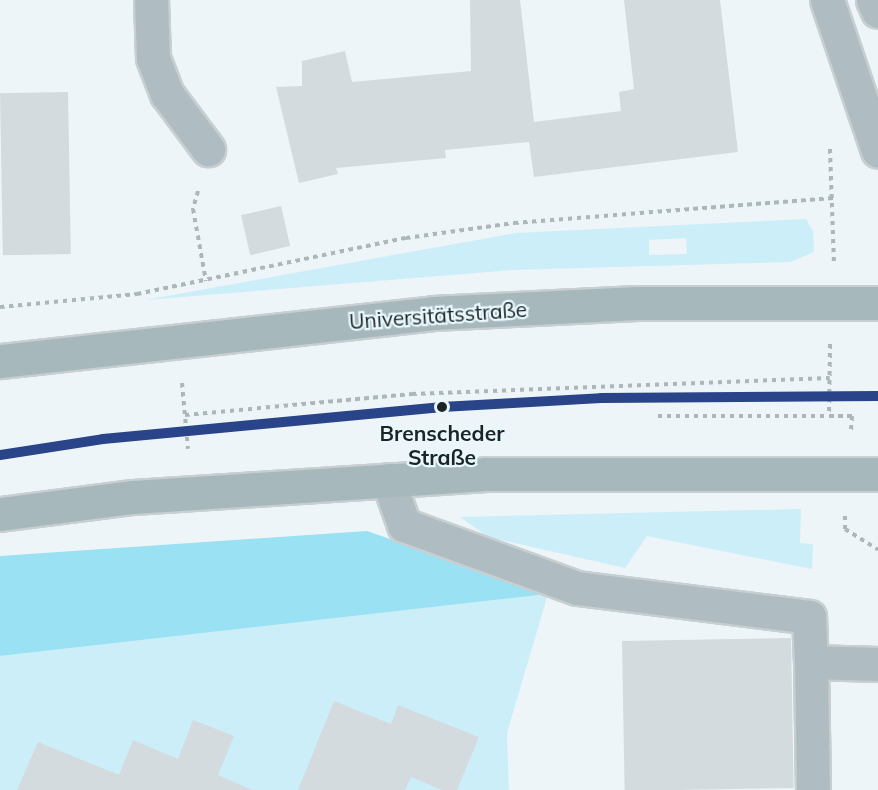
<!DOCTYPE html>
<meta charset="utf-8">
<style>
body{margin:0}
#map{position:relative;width:878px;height:790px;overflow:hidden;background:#edf5f8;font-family:Mulish,sans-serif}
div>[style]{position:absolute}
.green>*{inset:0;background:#cceef9}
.forest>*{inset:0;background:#9ae1f4}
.building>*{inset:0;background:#d3dbde;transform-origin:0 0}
.path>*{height:4px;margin-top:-2px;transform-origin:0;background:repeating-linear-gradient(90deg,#acb7ba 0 4.5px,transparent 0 9px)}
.roads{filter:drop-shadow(2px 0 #c8cfd1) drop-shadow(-2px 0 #c8cfd1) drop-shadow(0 2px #c8cfd1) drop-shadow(0 -2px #c8cfd1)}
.minor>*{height:33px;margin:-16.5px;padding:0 16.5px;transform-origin:16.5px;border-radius:16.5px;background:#afbdc2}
.highway>*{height:33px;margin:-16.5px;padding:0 16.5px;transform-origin:16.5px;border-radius:16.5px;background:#a6b8bc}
.metro-1>*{height:10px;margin:-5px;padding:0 5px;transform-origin:5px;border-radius:5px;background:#294488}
.dots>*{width:16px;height:16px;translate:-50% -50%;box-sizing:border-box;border:3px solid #e8f8fd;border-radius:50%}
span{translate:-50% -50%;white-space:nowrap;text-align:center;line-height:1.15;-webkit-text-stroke:4.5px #e8f8fd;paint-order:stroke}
.street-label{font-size:21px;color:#1c2426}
.stop-label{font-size:21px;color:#1c2426;font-weight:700}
</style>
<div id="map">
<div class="green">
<i style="clip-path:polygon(evenodd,806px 219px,813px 231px,814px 252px,790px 262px,512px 270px,145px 300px,515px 233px,806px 219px,686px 238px,687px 254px,649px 255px,649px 240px,686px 238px)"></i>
<i style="clip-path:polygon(801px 509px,800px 543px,813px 544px,812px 569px,647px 536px,625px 568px,488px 537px,460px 517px)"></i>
<i style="clip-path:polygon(548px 594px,507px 733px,509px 790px,0 790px,0 656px)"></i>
</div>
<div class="forest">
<i style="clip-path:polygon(367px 531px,548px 594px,0 656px,0 556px)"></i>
</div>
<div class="building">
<i style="clip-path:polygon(470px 0,520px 0,534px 122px,621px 111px,619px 92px,634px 89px,624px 0,720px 0,738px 152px,534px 177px,529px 142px,445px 150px,446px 158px,336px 168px,338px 174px,299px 183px,276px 87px,302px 86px,302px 61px,345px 51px,352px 82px,471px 71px)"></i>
<i style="left:68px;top:92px;width:162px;height:68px;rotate:89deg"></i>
<i style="left:281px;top:206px;width:41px;height:41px;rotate:77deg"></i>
<i style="left:791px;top:638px;width:150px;height:169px;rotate:89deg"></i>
<i style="clip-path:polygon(334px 701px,391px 724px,398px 705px,479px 737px,457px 790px,442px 790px,411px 777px,405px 790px,298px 790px)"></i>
<i style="clip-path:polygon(193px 720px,234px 736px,218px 775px,252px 790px,17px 790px,38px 742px,119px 775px,133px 740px,178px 759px)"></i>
</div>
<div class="path">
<i style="left:830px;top:149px;width:113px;rotate:88deg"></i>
<i style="left:198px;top:191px;width:19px;rotate:106deg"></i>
<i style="left:193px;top:209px;width:73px;rotate:79.8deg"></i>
<i style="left:0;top:307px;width:138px;rotate:-5.4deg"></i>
<i style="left:137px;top:294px;width:275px;rotate:-11.8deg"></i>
<i style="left:406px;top:238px;width:109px;rotate:-7.9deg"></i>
<i style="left:514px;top:223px;width:320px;rotate:-4.5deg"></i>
<i style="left:830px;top:344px;width:72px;rotate:90.8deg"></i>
<i style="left:829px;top:416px;width:23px"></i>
<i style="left:852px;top:416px;width:15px;rotate:94deg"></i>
<i style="left:182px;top:383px;width:66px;rotate:84.8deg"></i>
<i style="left:185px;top:415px;width:228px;rotate:-5.3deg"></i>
<i style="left:412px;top:394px;width:418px;rotate:-2.2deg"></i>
<i style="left:658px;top:416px;width:171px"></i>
<i style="left:845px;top:516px;width:13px;rotate:90deg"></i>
<i style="left:845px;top:529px;width:39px;rotate:32deg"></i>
</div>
<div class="roads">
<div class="minor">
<i style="left:151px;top:0;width:58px;rotate:88deg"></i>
<i style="left:153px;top:58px;width:39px;rotate:69deg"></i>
<i style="left:167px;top:94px;width:69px;rotate:53.3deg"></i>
<i style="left:827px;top:0;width:159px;rotate:71.3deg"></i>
<i style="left:873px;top:0;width:12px;rotate:66deg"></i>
<i style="left:388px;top:480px;width:48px;rotate:70.4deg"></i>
<i style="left:404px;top:525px;width:184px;rotate:20deg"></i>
<i style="left:577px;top:588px;width:234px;rotate:7.1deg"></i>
<i style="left:809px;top:617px;width:45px;rotate:87.5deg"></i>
<i style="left:813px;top:790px;width:128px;rotate:-90.9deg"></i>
<i style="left:811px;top:662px;width:67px;rotate:1.7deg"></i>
</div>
<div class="highway">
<i style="left:0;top:361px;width:436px;rotate:-6.3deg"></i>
<i style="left:433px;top:313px;width:204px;rotate:-2.8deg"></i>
<i style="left:637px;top:303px;width:241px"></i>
<i style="left:0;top:514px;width:134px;rotate:-7.3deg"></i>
<i style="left:133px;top:497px;width:354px;rotate:-3.7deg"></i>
<i style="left:486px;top:474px;width:392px"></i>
</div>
</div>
<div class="metro-1">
<i style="left:0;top:455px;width:104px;rotate:-8.8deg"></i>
<i style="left:103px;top:439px;width:341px;rotate:-5.4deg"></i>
<i style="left:442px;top:407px;width:159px;rotate:-3.2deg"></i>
<i style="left:601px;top:398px;width:277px;rotate:-0.4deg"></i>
</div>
<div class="dots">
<i style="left:442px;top:407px;background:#1c2426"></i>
</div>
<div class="street-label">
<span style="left:438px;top:315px;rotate:-4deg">Universitätsstraße</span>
</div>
<div class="stop-label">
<span style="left:442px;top:445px">Brenscheder<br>Straße</span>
</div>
</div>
